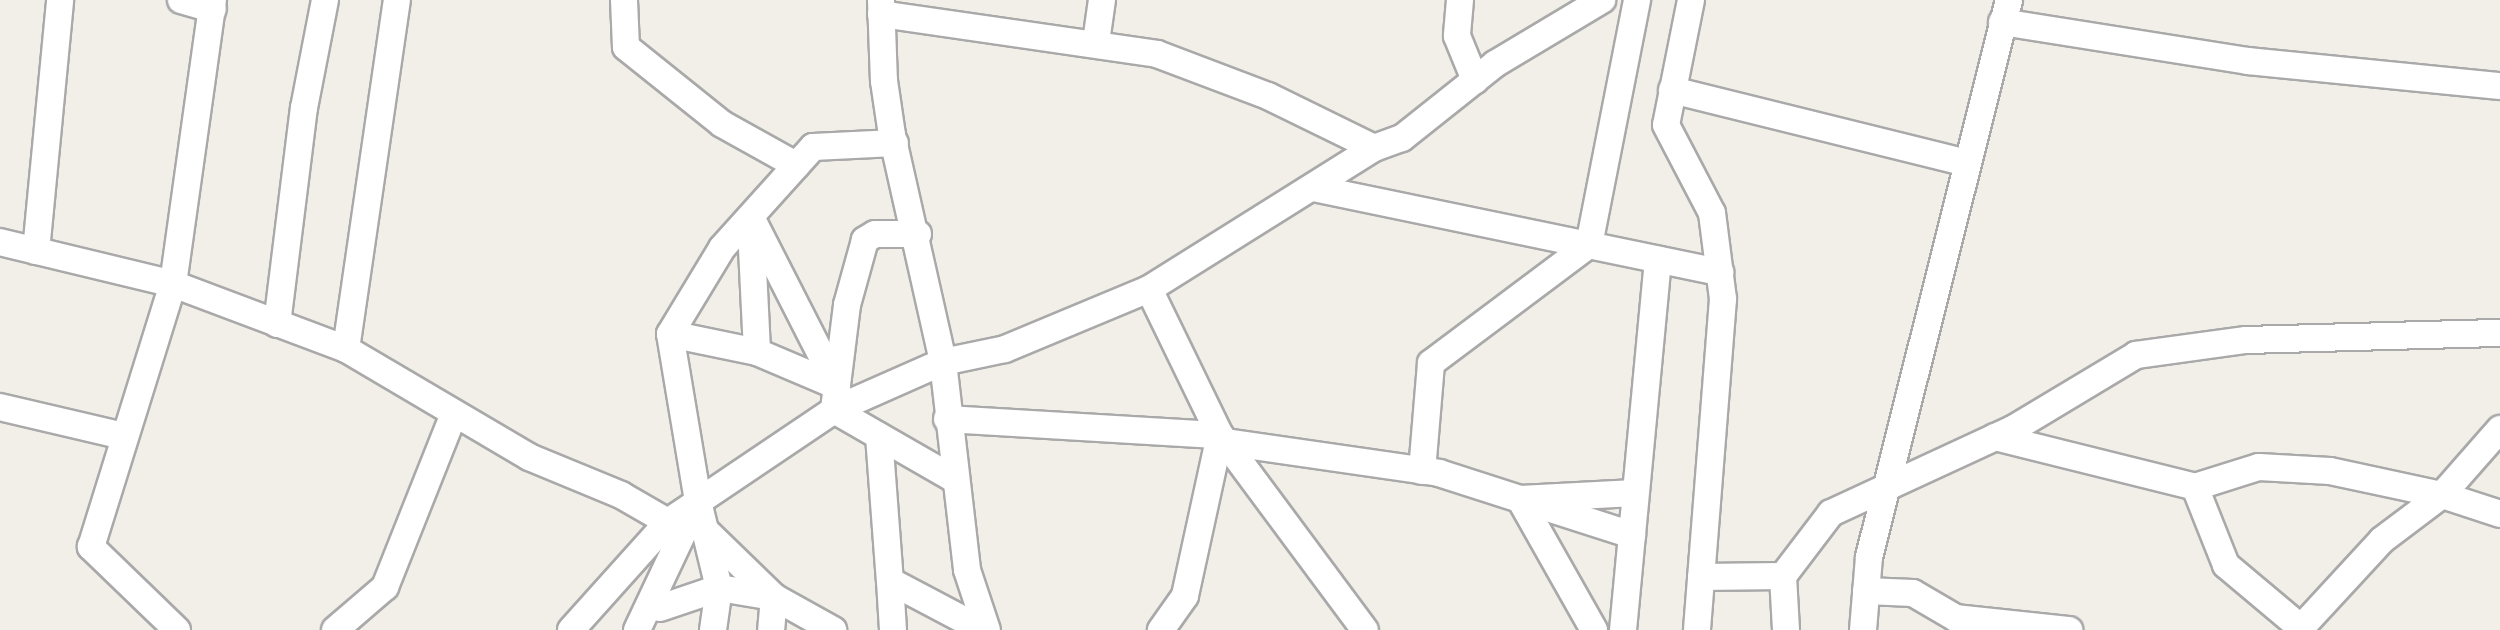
<!DOCTYPE html>
<style>
body{margin:0}
#map{position:relative;width:2500px;height:630px;overflow:hidden;background:#f2efe9;font-family:Rubik,sans-serif}
div>[style]{position:absolute}
.roads{filter:drop-shadow(2px 0 #a9a9a9) drop-shadow(-2px 0 #a9a9a9) drop-shadow(0 2px #a9a9a9) drop-shadow(0 -2px #a9a9a9)}
.minor>*{height:26px;margin:-13px;padding:0 13px;transform-origin:13px;border-radius:13px;background:#fff}
span{translate:-50% -50%;white-space:nowrap;text-align:center;line-height:1.15;-webkit-text-stroke:6px #fff;paint-order:stroke}
</style>
<div id="map">
<div class="roads">
<div class="minor">
<i style="left:181px;top:0;width:33px;rotate:16deg"></i>
<i style="left:624px;top:0;width:47px;rotate:87.6deg"></i>
<i style="left:626px;top:47px;width:123px;rotate:38.7deg"></i>
<i style="left:722px;top:124px;width:85px;rotate:29deg"></i>
<i style="left:881px;top:0;width:81px;rotate:87.9deg"></i>
<i style="left:884px;top:81px;width:55px;rotate:81.6deg"></i>
<i style="left:892px;top:135px;width:233px;rotate:77.3deg"></i>
<i style="left:943px;top:362px;width:209px;rotate:83.4deg"></i>
<i style="left:967px;top:570px;width:63px;rotate:71.6deg"></i>
<i style="left:1460px;top:0;width:36px;rotate:95deg"></i>
<i style="left:1457px;top:36px;width:48px;rotate:67.8deg"></i>
<i style="left:1691px;top:0;width:127px;rotate:101.3deg"></i>
<i style="left:1666px;top:125px;width:99px;rotate:62.4deg"></i>
<i style="left:1712px;top:213px;width:87px;rotate:82.7deg"></i>
<i style="left:1723px;top:299px;width:332px;rotate:94.5deg"></i>
<i style="left:881px;top:14px;width:279px;rotate:8.2deg"></i>
<i style="left:1157px;top:54px;width:119px;rotate:20.7deg"></i>
<i style="left:1268px;top:96px;width:118px;rotate:26.1deg"></i>
<i style="left:2002px;top:22px;width:249px;rotate:9deg"></i>
<i style="left:2248px;top:61px;width:253px;rotate:5.7deg"></i>
<i style="left:1096px;top:42px;width:42px;rotate:-81.9deg"></i>
<i style="left:1672px;top:90px;width:303px;rotate:13.9deg"></i>
<i style="left:1313px;top:188px;width:416px;rotate:11.7deg"></i>
<i style="left:751px;top:228px;width:124px;rotate:87.2deg"></i>
<i style="left:918px;top:234px;width:43px;rotate:180deg"></i>
<i style="left:875px;top:234px;width:12px;rotate:149deg"></i>
<i style="left:865px;top:240px;width:67px;rotate:105.5deg"></i>
<i style="left:847px;top:305px;width:106px;rotate:97.1deg"></i>
<i style="left:834px;top:410px;width:138px;rotate:29.9deg"></i>
<i style="left:0;top:242px;width:178px;rotate:13.6deg"></i>
<i style="left:173px;top:284px;width:185px;rotate:20.6deg"></i>
<i style="left:346px;top:349px;width:212px;rotate:30.5deg"></i>
<i style="left:529px;top:457px;width:100px;rotate:22.4deg"></i>
<i style="left:621px;top:495px;width:54px;rotate:29.9deg"></i>
<i style="left:36px;top:251px;width:252px;rotate:-84.5deg"></i>
<i style="left:1149px;top:289px;width:162px;rotate:64.1deg"></i>
<i style="left:1220px;top:435px;width:243px;rotate:53.4deg"></i>
<i style="left:277px;top:324px;width:218px;rotate:-82.9deg"></i>
<i style="left:304px;top:108px;width:110px;rotate:-79deg"></i>
<i style="left:670px;top:334px;width:89px;rotate:11.7deg"></i>
<i style="left:757px;top:352px;width:87px;rotate:23deg"></i>
<i style="left:837px;top:386px;width:190px;rotate:-117deg"></i>
<i style="left:346px;top:349px;width:353px;rotate:-81.7deg"></i>
<i style="left:0;top:407px;width:127px;rotate:13.2deg"></i>
<i style="left:947px;top:419px;width:273px;rotate:3.4deg"></i>
<i style="left:1220px;top:435px;width:165px;rotate:102.3deg"></i>
<i style="left:1185px;top:596px;width:42px;rotate:125.2deg"></i>
<i style="left:879px;top:436px;width:145px;rotate:85.7deg"></i>
<i style="left:1995px;top:437px;width:206px;rotate:14deg"></i>
<i style="left:2195px;top:487px;width:84px;rotate:68.3deg"></i>
<i style="left:2226px;top:565px;width:98px;rotate:40deg"></i>
<i style="left:1225px;top:442px;width:216px;rotate:8.2deg"></i>
<i style="left:1439px;top:473px;width:203px;rotate:17.8deg"></i>
<i style="left:1422px;top:471px;width:108px;rotate:-85.2deg"></i>
<i style="left:1431px;top:363px;width:197px;rotate:-36.8deg"></i>
<i style="left:1589px;top:245px;width:250px;rotate:-78.9deg"></i>
<i style="left:2195px;top:487px;width:67px;rotate:-17.4deg"></i>
<i style="left:2259px;top:467px;width:71px;rotate:3.2deg"></i>
<i style="left:2330px;top:471px;width:115px;rotate:12.1deg"></i>
<i style="left:2442px;top:495px;width:61px;rotate:18.1deg"></i>
<i style="left:705px;top:530px;width:96px;rotate:44.2deg"></i>
<i style="left:774px;top:597px;width:68px;rotate:29.2deg"></i>
<i style="left:1783px;top:576px;width:54px;rotate:86.8deg"></i>
<i style="left:1701px;top:577px;width:82px;rotate:-0.7deg"></i>
<i style="left:1783px;top:576px;width:79px;rotate:-52.7deg"></i>
<i style="left:1831px;top:513px;width:200px;rotate:-24.8deg"></i>
<i style="left:2013px;top:429px;width:144px;rotate:-31deg"></i>
<i style="left:2136px;top:355px;width:111px;rotate:-7.8deg"></i>
<i style="left:2246px;top:340px;width:254px;rotate:-1.6deg"></i>
<i style="left:1866px;top:591px;width:47px;rotate:2.4deg"></i>
<i style="left:1913px;top:593px;width:50px;rotate:30.2deg"></i>
<i style="left:1956px;top:618px;width:114px;rotate:6.1deg"></i>
<i style="left:660px;top:608px;width:62px;rotate:-18.7deg"></i>
<i style="left:719px;top:588px;width:56px;rotate:9.3deg"></i>
<i style="left:774px;top:597px;width:33px;rotate:95deg"></i>
<i style="left:177px;top:630px;width:120px;rotate:-136deg"></i>
<i style="left:91px;top:547px;width:275px;rotate:-72.7deg"></i>
<i style="left:173px;top:284px;width:287px;rotate:-82deg"></i>
<i style="left:335px;top:630px;width:66px;rotate:-40.7deg"></i>
<i style="left:385px;top:587px;width:184px;rotate:-68.3deg"></i>
<i style="left:571px;top:630px;width:145px;rotate:-48.1deg"></i>
<i style="left:668px;top:522px;width:200px;rotate:-34deg"></i>
<i style="left:834px;top:410px;width:119px;rotate:-23.8deg"></i>
<i style="left:943px;top:362px;width:63px;rotate:-11.8deg"></i>
<i style="left:1005px;top:349px;width:156px;rotate:-22.6deg"></i>
<i style="left:1149px;top:289px;width:266px;rotate:-32.1deg"></i>
<i style="left:1374px;top:148px;width:30px;rotate:-20deg"></i>
<i style="left:1402px;top:138px;width:119px;rotate:-38.5deg"></i>
<i style="left:1495px;top:64px;width:125px;rotate:-30.9deg"></i>
<i style="left:637px;top:630px;width:143px;rotate:-64.7deg"></i>
<i style="left:713px;top:630px;width:42px;rotate:-81.9deg"></i>
<i style="left:719px;top:588px;width:89px;rotate:-103.6deg"></i>
<i style="left:698px;top:501px;width:169px;rotate:-99.5deg"></i>
<i style="left:670px;top:334px;width:100px;rotate:-58.8deg"></i>
<i style="left:722px;top:248px;width:136px;rotate:-48deg"></i>
<i style="left:813px;top:147px;width:82px;rotate:-2.8deg"></i>
<i style="left:893px;top:630px;width:49px;rotate:-93.5deg"></i>
<i style="left:890px;top:581px;width:105px;rotate:27.8deg"></i>
<i style="left:1594px;top:630px;width:150px;rotate:-119.5deg"></i>
<i style="left:1520px;top:499px;width:115px;rotate:-3deg"></i>
<i style="left:1623px;top:630px;width:372px;rotate:-84.6deg"></i>
<i style="left:1863px;top:630px;width:73px;rotate:-85.3deg"></i>
<i style="left:1869px;top:557px;width:574px;rotate:-75.89deg"></i>
<i style="left:2299px;top:630px;width:122px;rotate:-47.3deg"></i>
<i style="left:2382px;top:540px;width:75px;rotate:-36.9deg"></i>
<i style="left:2442px;top:495px;width:88px;rotate:-48.7deg"></i>
</div>
</div>
</div>
